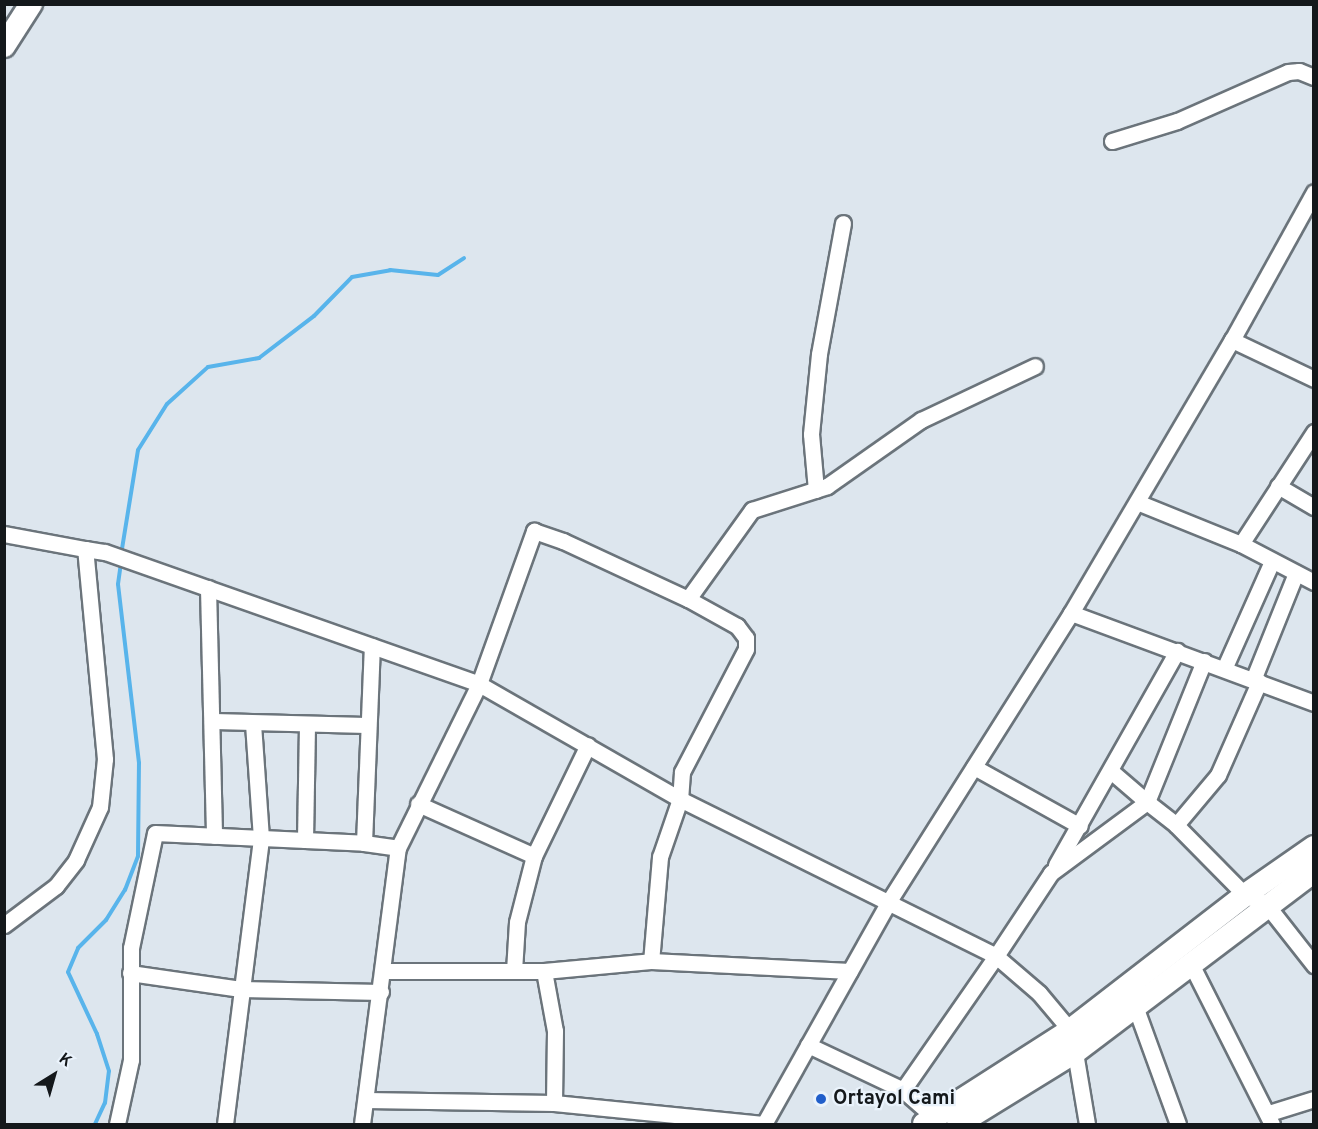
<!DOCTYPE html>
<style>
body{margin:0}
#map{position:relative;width:1318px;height:1129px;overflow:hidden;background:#dde6ee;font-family:Overpass,sans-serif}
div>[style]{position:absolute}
.stream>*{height:4px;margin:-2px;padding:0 2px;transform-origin:2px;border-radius:2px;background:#58b4eb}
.roads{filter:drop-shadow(2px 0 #6b747b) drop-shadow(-2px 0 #6b747b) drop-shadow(0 2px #6b747b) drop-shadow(0 -2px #6b747b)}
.street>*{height:15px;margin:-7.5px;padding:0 7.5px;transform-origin:7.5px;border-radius:7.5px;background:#fff}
.secondary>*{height:22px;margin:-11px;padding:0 11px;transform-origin:11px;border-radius:11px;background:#fff}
.dots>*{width:16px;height:16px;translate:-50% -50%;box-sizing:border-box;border:3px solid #eaf3fc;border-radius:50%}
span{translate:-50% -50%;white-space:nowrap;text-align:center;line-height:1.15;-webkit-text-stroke:4.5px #eaf3fc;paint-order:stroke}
.poi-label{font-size:20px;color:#14181b;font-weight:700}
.left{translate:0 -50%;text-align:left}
.frame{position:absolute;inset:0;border:6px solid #14181b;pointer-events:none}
.north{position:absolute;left:24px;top:1045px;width:60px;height:60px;-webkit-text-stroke:4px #eaf3fc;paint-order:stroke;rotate:37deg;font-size:16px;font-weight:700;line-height:24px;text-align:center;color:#14181b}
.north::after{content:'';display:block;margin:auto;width:21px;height:27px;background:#14181b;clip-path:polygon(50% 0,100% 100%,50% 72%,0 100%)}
</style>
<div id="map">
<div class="stream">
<i style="left:121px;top:555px;width:106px;rotate:-80.8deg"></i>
<i style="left:138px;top:450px;width:54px;rotate:-57.8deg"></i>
<i style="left:167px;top:404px;width:55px;rotate:-42.1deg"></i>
<i style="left:208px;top:367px;width:52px;rotate:-10deg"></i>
<i style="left:259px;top:358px;width:69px;rotate:-37.4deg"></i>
<i style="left:314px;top:316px;width:54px;rotate:-45.7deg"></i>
<i style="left:352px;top:277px;width:39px;rotate:-10deg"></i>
<i style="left:390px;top:270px;width:48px;rotate:5.9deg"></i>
<i style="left:438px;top:275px;width:31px;rotate:-33deg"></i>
<i style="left:95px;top:1124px;width:23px;rotate:-65deg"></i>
<i style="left:105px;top:1103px;width:32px;rotate:-83deg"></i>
<i style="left:109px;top:1071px;width:39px;rotate:-108deg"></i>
<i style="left:97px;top:1034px;width:68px;rotate:-115.1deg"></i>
<i style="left:68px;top:972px;width:26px;rotate:-67deg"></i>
<i style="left:78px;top:948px;width:40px;rotate:-45deg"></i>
<i style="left:106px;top:920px;width:36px;rotate:-58deg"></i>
<i style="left:125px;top:890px;width:36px;rotate:-69deg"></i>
<i style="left:138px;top:856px;width:93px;rotate:-89.4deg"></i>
<i style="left:139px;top:763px;width:180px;rotate:-96.7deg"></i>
<i style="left:118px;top:584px;width:22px;rotate:-82deg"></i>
</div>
<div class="roads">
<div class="street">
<i style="left:1112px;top:141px;width:68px;rotate:-17.1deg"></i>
<i style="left:1177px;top:121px;width:121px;rotate:-23.8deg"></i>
<i style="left:1288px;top:72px;width:11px;rotate:-5deg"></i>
<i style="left:1299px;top:71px;width:16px;rotate:22deg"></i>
<i style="left:1232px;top:340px;width:91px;rotate:25.4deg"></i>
<i style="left:1278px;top:486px;width:42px;rotate:30.3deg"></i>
<i style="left:816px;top:490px;width:56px;rotate:-95.1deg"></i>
<i style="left:811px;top:434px;width:80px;rotate:-84.3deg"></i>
<i style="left:819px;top:354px;width:133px;rotate:-79.6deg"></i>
<i style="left:1137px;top:502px;width:112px;rotate:22deg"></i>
<i style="left:1241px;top:544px;width:82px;rotate:27.5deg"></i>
<i style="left:4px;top:534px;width:82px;rotate:10.5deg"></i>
<i style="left:1241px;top:544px;width:134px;rotate:-56.9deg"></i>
<i style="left:208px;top:588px;width:248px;rotate:88.6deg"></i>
<i style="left:688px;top:599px;width:110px;rotate:-54.3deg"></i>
<i style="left:752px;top:510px;width:79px;rotate:-17.7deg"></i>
<i style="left:827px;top:486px;width:115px;rotate:-35.1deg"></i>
<i style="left:921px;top:420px;width:126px;rotate:-25.3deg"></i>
<i style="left:1071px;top:613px;width:259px;rotate:20.3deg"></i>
<i style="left:1224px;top:669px;width:118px;rotate:-66deg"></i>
<i style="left:1253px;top:680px;width:115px;rotate:-68.1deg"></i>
<i style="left:212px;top:721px;width:156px;rotate:1.5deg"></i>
<i style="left:974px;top:767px;width:121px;rotate:29.1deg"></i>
<i style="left:1112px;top:772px;width:46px;rotate:40.6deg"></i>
<i style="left:1147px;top:802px;width:152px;rotate:-68deg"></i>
<i style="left:418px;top:804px;width:127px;rotate:24.1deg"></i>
<i style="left:1176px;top:825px;width:65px;rotate:-50deg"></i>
<i style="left:1218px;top:775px;width:102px;rotate:-66.2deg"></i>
<i style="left:305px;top:840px;width:116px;rotate:-89deg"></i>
<i style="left:364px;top:843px;width:197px;rotate:-87.7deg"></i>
<i style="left:1056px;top:865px;width:246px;rotate:-60.5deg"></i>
<i style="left:4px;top:925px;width:65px;rotate:-36.9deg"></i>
<i style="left:56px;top:886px;width:33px;rotate:-52deg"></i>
<i style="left:76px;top:860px;width:58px;rotate:-65.6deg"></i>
<i style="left:100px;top:807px;width:48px;rotate:-84.1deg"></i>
<i style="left:105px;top:759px;width:211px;rotate:-95.4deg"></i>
<i style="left:85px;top:549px;width:20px;rotate:9deg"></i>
<i style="left:105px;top:552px;width:397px;rotate:19.4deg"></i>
<i style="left:479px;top:684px;width:232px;rotate:29.8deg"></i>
<i style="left:680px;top:799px;width:353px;rotate:26.4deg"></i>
<i style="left:996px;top:956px;width:163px;rotate:124.8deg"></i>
<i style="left:1190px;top:962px;width:182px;rotate:63.2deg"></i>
<i style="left:383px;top:971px;width:161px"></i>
<i style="left:544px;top:971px;width:107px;rotate:-5.3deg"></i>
<i style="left:651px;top:961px;width:199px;rotate:2.9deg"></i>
<i style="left:514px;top:971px;width:49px;rotate:-86.5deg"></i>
<i style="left:517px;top:922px;width:68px;rotate:-75.6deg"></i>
<i style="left:534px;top:856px;width:123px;rotate:-64.1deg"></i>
<i style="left:544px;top:971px;width:61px;rotate:79.6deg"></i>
<i style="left:555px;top:1031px;width:72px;rotate:90.8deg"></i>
<i style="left:130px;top:973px;width:112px;rotate:8.2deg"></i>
<i style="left:241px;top:989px;width:140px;rotate:1.2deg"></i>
<i style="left:1135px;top:1006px;width:126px;rotate:70deg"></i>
<i style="left:808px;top:1045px;width:105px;rotate:25.3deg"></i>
<i style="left:903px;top:1090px;width:43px;rotate:41.2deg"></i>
<i style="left:366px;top:1100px;width:188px;rotate:0.9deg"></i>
<i style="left:554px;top:1103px;width:210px;rotate:5.7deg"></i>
<i style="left:1269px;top:1113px;width:47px;rotate:-17.3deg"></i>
<i style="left:117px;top:1124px;width:66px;rotate:-77.7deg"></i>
<i style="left:131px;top:1060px;width:112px;rotate:-90deg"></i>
<i style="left:131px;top:948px;width:117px;rotate:-78.2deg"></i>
<i style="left:155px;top:833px;width:209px;rotate:2.7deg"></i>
<i style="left:364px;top:843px;width:34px;rotate:8deg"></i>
<i style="left:225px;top:1124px;width:288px;rotate:-82.8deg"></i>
<i style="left:261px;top:838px;width:115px;rotate:-94deg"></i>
<i style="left:362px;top:1124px;width:278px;rotate:-82.6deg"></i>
<i style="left:398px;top:848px;width:183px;rotate:-63.7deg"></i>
<i style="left:479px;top:684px;width:163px;rotate:-70.2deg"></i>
<i style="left:534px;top:531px;width:31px;rotate:19deg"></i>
<i style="left:563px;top:541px;width:138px;rotate:24.9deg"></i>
<i style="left:688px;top:599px;width:56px;rotate:28.9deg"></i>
<i style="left:737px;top:626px;width:15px;rotate:53deg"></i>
<i style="left:746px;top:638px;width:11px;rotate:90deg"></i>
<i style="left:746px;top:649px;width:139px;rotate:117.5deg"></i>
<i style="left:682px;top:772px;width:27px;rotate:94deg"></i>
<i style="left:680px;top:799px;width:61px;rotate:109deg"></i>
<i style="left:660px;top:857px;width:104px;rotate:94.9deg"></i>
<i style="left:764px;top:1124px;width:256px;rotate:-60.7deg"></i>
<i style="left:889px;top:901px;width:341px;rotate:-57.7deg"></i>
<i style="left:1071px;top:613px;width:317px;rotate:-59.5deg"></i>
<i style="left:1232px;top:340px;width:169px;rotate:-61deg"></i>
<i style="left:1087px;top:1124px;width:73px;rotate:-99.5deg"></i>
<i style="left:1075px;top:1052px;width:30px;rotate:-110deg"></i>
<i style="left:1065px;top:1024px;width:40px;rotate:-130deg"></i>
<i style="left:1039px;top:993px;width:57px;rotate:-139.3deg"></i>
<i style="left:996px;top:956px;width:100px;rotate:-56.5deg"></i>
<i style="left:1051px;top:873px;width:119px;rotate:-36.5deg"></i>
<i style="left:1147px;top:802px;width:37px;rotate:38deg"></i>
<i style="left:1176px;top:825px;width:98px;rotate:45.4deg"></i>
<i style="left:1245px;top:895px;width:23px;rotate:23deg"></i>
<i style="left:1266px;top:904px;width:78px;rotate:51.8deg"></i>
</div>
<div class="secondary">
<i style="left:4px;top:46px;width:50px;rotate:-57.3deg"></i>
<i style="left:924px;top:1124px;width:171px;rotate:-32.6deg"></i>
<i style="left:1068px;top:1032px;width:224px;rotate:-37.7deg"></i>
<i style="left:1245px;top:895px;width:84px;rotate:-34.8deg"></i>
<i style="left:958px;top:1124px;width:137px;rotate:-31.6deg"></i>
<i style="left:1075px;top:1052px;width:300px;rotate:-37.1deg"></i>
</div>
</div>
<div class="dots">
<i style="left:821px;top:1099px;background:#205eca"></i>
</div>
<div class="poi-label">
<span class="left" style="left:833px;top:1099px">Ortayol Cami</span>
</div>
<div class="frame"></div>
<div class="north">K</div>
</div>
